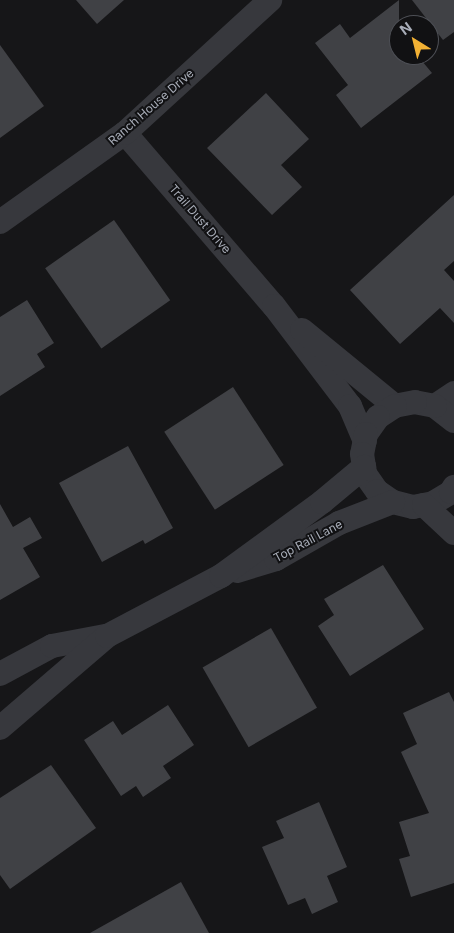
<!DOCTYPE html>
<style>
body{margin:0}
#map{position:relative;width:454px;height:933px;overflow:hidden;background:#161618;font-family:Inter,sans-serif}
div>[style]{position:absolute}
.building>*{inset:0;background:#404145;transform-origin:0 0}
.minor>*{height:24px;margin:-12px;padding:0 12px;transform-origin:12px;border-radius:12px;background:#37383d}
span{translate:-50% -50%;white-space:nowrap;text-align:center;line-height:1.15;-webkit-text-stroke:4px #111113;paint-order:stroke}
.street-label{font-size:12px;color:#a8adb8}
.north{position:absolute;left:389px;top:15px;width:50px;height:50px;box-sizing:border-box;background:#111113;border:1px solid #4d4f55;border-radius:50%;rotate:324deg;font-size:14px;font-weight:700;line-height:20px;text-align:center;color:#a8adb8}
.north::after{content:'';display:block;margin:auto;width:18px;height:22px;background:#f2b134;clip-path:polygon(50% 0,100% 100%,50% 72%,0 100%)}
</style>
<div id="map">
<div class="building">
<i style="clip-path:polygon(76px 0,124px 0,97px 24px)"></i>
<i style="clip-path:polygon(399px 0,399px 55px,417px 55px,432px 73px,361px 128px,336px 95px,348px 85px,315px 43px,340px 24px,350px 38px)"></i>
<i style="clip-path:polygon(412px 0,454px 0,454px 32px,443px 40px)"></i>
<i style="clip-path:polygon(0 45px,44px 106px,0 138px)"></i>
<i style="clip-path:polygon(266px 93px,309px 139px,281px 165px,302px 187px,272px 215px,207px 148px)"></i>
<i style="clip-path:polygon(454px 195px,454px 261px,444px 270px,454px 281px,454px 323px,440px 308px,400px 344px,350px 290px)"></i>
<i style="left:114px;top:220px;width:98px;height:84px;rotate:55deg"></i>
<i style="clip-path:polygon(27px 300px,54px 343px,37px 354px,45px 367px,0 396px,0 317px)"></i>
<i style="left:233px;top:387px;width:93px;height:82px;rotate:57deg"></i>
<i style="clip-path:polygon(128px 446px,173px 528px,145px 544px,143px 540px,102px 562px,59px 483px)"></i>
<i style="clip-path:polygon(0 504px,13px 527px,30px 517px,42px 538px,23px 548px,40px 577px,0 600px)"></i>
<i style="clip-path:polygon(383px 565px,424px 629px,350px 676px,318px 626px,334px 615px,324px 599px)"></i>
<i style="left:271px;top:628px;width:92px;height:79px;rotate:60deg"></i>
<i style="clip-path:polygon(449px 692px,454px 702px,454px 883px,411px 897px,399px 859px,410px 856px,399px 822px,429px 813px,401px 752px,417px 744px,403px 713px)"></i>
<i style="clip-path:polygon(168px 705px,194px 745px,163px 766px,171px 778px,143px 797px,136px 786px,121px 796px,84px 740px,113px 721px,122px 735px)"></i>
<i style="clip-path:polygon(51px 765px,96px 828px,10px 889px,0 875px,0 798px)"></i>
<i style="clip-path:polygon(319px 802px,347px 867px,327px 876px,338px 902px,312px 914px,305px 898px,288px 905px,262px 847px,284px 838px,276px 821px)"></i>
<i style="clip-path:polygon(181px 882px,209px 933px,90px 933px)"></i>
</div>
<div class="minor">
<i style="left:125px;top:133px;width:228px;rotate:49.3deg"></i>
<i style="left:274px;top:306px;width:126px;rotate:52.8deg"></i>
<i style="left:350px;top:406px;width:38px;rotate:67deg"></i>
<i style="left:0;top:222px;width:153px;rotate:-35.5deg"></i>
<i style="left:125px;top:133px;width:197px;rotate:-42.5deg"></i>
<i style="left:302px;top:330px;width:120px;rotate:39.3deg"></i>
<i style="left:435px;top:406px;width:23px;rotate:-34deg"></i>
<i style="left:454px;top:421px;width:24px;rotate:-142deg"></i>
<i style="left:435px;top:406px;width:20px;rotate:-169deg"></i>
<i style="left:415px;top:402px;width:20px;rotate:169deg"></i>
<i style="left:395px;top:406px;width:20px;rotate:147deg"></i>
<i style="left:378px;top:417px;width:21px;rotate:125deg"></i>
<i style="left:366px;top:434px;width:20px;rotate:101deg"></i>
<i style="left:362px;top:454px;width:20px;rotate:81deg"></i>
<i style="left:365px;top:474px;width:21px;rotate:55deg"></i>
<i style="left:377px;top:491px;width:19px;rotate:35deg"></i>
<i style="left:393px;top:502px;width:21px;rotate:14deg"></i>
<i style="left:413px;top:507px;width:20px;rotate:-11deg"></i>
<i style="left:433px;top:503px;width:21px;rotate:-31deg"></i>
<i style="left:451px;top:492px;width:6px;rotate:-59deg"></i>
<i style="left:424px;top:505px;width:41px;rotate:43deg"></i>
<i style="left:237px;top:571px;width:41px;rotate:-17.1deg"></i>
<i style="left:276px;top:559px;width:73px;rotate:-29.7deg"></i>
<i style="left:339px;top:523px;width:58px;rotate:-21.3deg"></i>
<i style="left:0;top:674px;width:59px;rotate:-28.3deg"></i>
<i style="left:52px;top:646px;width:54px;rotate:-10.7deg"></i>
<i style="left:0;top:728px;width:141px;rotate:-40.7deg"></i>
<i style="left:107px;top:636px;width:129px;rotate:-27.8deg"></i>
<i style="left:221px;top:576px;width:125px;rotate:-36.2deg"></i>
<i style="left:322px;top:502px;width:55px;rotate:-39.8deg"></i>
</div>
<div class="street-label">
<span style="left:151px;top:107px;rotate:-41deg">Ranch House Drive</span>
<span style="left:200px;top:219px;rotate:49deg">Trail Dust Drive</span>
<span style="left:308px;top:541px;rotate:-28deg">Top Rail Lane</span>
</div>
<div class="north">N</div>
</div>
